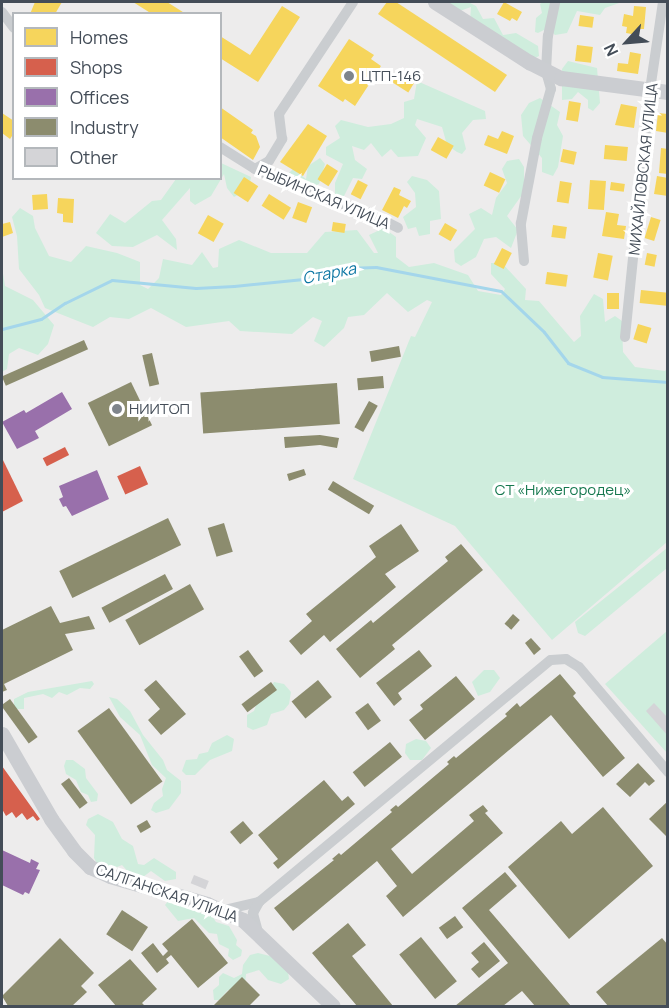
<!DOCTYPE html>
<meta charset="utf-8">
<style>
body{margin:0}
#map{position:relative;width:669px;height:1008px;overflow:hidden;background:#edecec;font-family:Manrope,sans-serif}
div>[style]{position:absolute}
.green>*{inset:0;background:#cfeddd}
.homes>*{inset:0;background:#f6d55c;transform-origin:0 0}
.shops>*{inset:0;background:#d6604d;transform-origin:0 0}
.offices>*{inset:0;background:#9970ab}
.industry>*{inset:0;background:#8c8c6e;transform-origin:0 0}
.stream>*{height:3px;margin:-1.5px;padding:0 1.5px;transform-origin:1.5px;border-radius:1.5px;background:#a4d6eb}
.building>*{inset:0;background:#d4d4d7;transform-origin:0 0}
.street>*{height:10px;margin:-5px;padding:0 5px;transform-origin:5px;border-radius:5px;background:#cacdd0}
.secondary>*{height:15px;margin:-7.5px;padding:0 7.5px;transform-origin:7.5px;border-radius:7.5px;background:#cbcdd1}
.dots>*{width:16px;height:16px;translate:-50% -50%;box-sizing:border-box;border:3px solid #fff;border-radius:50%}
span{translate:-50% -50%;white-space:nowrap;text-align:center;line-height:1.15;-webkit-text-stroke:6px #fff;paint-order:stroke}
.poi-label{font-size:15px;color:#444d58}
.left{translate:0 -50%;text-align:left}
.street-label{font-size:15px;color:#444d58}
.park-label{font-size:15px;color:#16784f}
.water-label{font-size:16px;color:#0c76a3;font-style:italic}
.frame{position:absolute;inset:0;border:3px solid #444d58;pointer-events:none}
.legend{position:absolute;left:12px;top:12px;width:210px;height:168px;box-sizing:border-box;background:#fff;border:2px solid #b4b8bc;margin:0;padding:8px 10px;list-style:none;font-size:18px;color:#444d58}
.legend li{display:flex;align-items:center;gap:12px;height:30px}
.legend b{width:30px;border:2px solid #b4b8bc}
.north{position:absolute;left:597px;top:12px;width:60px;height:60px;-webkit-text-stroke:4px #fff;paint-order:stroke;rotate:244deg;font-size:16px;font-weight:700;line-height:24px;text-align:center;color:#444d58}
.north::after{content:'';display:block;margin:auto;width:21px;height:27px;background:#444d58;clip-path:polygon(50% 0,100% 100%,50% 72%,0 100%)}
</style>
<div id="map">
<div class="green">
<i style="clip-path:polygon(440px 2px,468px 2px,476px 6px,483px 19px,494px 18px,503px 35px,516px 33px,538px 46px,539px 56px,531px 60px,470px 21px,471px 7px,457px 12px)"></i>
<i style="clip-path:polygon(543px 2px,622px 2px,605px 8px,600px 15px,577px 11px,567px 33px,555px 35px,548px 28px,538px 33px,535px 32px,536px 18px,542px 13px,540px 4px)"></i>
<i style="clip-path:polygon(568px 61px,597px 68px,600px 103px,593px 111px,588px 108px,588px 100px,578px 92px,572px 99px,562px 100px,562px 69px)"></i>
<i style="clip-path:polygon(417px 81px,485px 111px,486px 119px,473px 120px,462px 133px,466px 149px,462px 154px,457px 152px,447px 145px,442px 127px,417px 119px,415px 125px,426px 138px,418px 156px,398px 157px,391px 149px,382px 157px,371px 143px,364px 150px,352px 146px,355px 160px,367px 169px,362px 179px,353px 178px,344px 196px,335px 196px,335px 183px,343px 164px,326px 155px,326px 147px,340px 138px,335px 126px,341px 120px,368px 127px,391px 124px,404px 118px,404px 102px,414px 99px)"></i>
<i style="clip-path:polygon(540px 98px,560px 112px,557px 125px,563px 136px,558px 167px,553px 176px,542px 172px,542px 158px,523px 136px,521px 115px,529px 103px)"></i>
<i style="clip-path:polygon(320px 158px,325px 164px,319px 184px,310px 188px,304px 183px,296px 189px,285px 177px,293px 169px,306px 179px,308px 166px)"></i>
<i style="clip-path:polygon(519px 159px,524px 167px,524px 192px,507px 216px,518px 230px,511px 248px,496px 237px,484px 239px,476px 257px,461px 266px,455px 262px,454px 250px,475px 229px,469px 214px,481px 208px,492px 215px,496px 198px,507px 183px,502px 169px,507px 161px)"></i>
<i style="clip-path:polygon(221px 163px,251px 177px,249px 189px,234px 197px,227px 188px,224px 174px,211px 196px,195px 205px,190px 201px,190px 188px,162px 220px,176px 239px,177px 250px,157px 235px,133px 247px,112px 246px,96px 233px,110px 214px,125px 223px,152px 201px,161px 200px,176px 179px,220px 178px)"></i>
<i style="clip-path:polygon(412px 176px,427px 180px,439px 191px,441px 219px,430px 221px,430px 234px,419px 236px,416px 227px,408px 229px,403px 217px,416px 207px,415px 193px,407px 182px)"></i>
<i style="clip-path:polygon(20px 208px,33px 216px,35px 228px,49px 256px,71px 262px,86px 246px,117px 253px,140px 262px,140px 285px,148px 289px,159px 278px,163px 259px,192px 265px,202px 252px,213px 268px,218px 267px,219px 249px,239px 240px,271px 253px,307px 253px,325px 232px,357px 230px,374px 253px,378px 253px,369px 235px,384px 228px,396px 237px,396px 257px,409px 267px,434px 263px,468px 275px,478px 291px,501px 295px,505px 289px,491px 274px,491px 263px,502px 263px,526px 289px,525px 300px,539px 301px,574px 342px,581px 336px,580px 316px,594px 294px,603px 299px,605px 322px,615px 316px,622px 321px,623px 352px,635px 367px,665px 371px,667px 368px,667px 542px,552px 640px,455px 526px,353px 479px,411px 336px,415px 337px,432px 302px,427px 300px,408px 312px,387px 293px,364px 315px,348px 317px,344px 328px,324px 347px,314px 341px,322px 321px,313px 317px,292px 334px,240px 331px,229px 321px,186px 327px,151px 308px,129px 319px,110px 317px,93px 327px,45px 308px,39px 295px,19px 269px,17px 236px,12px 217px)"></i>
<i style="clip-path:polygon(2px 267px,5px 286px,33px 300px,54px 325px,48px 344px,38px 355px,19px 348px,9px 354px,7px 369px,2px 372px)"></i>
<i style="clip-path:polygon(667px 548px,667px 568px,585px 636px,578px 633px,575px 622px)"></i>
<i style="clip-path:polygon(667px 631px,667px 753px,605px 684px)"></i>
<i style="clip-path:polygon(484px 670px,494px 670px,500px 678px,490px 692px,478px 696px,472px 682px)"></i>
<i style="clip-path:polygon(92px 681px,94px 684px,90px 689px,80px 688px,67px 695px,59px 692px,52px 698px,43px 694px,24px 698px,24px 709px,14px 709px,14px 699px,28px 692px)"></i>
<i style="clip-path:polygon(274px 682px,284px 684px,291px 692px,289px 704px,284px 710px,271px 714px,267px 725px,253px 730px,247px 727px,247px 715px,254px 711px,259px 697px,267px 694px)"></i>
<i style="clip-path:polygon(109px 697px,117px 699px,130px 711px,143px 735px,163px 760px,167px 770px,181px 781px,181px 793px,169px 809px,156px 813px,151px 810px,154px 803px,163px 796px,162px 789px,166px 778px,152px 765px,140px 735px,120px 717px)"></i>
<i style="clip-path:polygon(227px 735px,234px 739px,232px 751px,210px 760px,195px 775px,186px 775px,182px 771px,186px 760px,197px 759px,199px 754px,208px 752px,212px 743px)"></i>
<i style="clip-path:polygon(416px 739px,426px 741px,431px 748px,422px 760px,410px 760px,405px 753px,406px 744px)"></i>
<i style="clip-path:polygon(66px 760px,73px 760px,85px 769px,86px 778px,98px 794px,97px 801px,91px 802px,88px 795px,81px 792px,76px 780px,66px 774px,64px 766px)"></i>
<i style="clip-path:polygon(98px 814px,113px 822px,122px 839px,133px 846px,138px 864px,144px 865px,154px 858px,176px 872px,176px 879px,165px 881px,151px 871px,143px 877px,131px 875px,122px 865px,107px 871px,100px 869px,94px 858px,95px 835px,86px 825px,88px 819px)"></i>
<i style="clip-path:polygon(169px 900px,192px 907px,198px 912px,212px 916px,216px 922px,229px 926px,237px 940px,236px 945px,242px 950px,241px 956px,233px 960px,228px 956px,229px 949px,219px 944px,217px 934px,209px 933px,194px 918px,178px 921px,165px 905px)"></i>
<i style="clip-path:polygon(258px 953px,274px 957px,288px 972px,289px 979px,281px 984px,268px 980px,259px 970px,246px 974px,245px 984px,239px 990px,228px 990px,219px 1000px,214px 1000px,213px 990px,219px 985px,219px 977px,223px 973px,234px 978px,242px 974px,243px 965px,250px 955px)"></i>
</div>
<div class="homes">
<i style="clip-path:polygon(35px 2px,62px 2px,55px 14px,30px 14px)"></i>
<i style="clip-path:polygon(133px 2px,167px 2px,186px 14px,152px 14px)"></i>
<i style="clip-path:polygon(387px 2px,396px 2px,507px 75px,495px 92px,378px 14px)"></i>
<i style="clip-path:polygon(504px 2px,522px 12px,517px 21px,512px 18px,510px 21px,497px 14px)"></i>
<i style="clip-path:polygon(282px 6px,300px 17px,258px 82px,220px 58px,220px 36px,250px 55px)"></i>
<i style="clip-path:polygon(634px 6px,646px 7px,644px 29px,638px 29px,637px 35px,626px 33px,627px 27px,622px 26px,624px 14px,633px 16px)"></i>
<i style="left:580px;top:15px;width:14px;height:11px;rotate:8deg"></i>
<i style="clip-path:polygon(349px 39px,374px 55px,371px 59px,381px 66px,355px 106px,345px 99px,343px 102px,318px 86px)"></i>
<i style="left:577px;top:45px;width:16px;height:16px;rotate:7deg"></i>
<i style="clip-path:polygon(630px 52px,641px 54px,638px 74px,617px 71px,618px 63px,628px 64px)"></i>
<i style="left:398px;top:73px;width:19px;height:11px;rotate:32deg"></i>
<i style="left:569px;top:101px;width:12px;height:19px;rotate:9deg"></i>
<i style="clip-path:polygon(621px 104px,637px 107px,634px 128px,615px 125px)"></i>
<i style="clip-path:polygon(220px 107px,253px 130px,251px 133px,256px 136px,260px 147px,253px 160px,220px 137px)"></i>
<i style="clip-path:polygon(2px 113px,14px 121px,14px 133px,10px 139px,2px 133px)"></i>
<i style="clip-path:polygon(658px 113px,668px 114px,668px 133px,656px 131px)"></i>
<i style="clip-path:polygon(308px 124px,327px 136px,303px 176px,280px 162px)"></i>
<i style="clip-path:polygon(502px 131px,514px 136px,507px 154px,484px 145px,488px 135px,498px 139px)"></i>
<i style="left:438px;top:137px;width:18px;height:15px;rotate:29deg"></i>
<i style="left:605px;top:145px;width:23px;height:14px;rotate:5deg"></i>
<i style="clip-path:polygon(661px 148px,668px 149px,668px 174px,659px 173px)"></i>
<i style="left:563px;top:149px;width:14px;height:13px;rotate:12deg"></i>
<i style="left:327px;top:164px;width:13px;height:18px;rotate:32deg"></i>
<i style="left:490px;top:172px;width:17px;height:15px;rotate:25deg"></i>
<i style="clip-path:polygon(657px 176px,668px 178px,668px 196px,654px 194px)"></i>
<i style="left:244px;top:177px;width:17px;height:19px;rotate:33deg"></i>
<i style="left:358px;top:180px;width:11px;height:16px;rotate:27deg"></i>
<i style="left:590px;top:180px;width:16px;height:29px;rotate:4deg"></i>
<i style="left:560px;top:181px;width:12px;height:21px;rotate:9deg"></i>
<i style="left:611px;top:182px;width:14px;height:8px;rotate:8deg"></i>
<i style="clip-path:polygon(394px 187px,401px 190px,399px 195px,411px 201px,407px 208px,404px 206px,398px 218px,382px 210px)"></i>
<i style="left:47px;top:194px;width:15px;height:15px;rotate:86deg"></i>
<i style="left:269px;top:194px;width:26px;height:14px;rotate:32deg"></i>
<i style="clip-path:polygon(58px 198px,74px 199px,73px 223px,63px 222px,63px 214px,57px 213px)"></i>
<i style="left:298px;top:202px;width:15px;height:17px;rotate:20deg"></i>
<i style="clip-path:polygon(606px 212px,619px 214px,617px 225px,626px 226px,624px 239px,602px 236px)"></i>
<i style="left:208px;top:215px;width:18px;height:21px;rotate:29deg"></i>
<i style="left:651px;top:217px;width:10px;height:22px;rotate:17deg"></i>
<i style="clip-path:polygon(10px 222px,13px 233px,2px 237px,2px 224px)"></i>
<i style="left:333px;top:222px;width:13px;height:9px;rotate:9deg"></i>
<i style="left:445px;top:223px;width:14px;height:13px;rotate:30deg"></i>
<i style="left:553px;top:225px;width:14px;height:12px;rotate:8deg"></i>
<i style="left:502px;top:248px;width:11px;height:18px;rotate:27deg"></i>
<i style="left:598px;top:253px;width:15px;height:25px;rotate:11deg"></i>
<i style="left:647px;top:253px;width:10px;height:12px;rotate:11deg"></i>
<i style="left:547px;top:272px;width:21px;height:12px;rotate:8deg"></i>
<i style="left:641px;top:290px;width:27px;height:13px;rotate:6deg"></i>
<i style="left:607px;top:293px;width:12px;height:16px"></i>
<i style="left:638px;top:324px;width:14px;height:16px;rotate:17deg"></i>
</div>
<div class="shops">
<i style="left:65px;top:447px;width:9px;height:25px;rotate:63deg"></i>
<i style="clip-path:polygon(2px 458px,23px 501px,2px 512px)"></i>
<i style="left:140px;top:466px;width:20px;height:25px;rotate:66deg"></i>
<i style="clip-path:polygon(2px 766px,40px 819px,37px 821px,33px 816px,27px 820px,22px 813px,16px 818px,12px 812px,6px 816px,2px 809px)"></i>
</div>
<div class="offices">
<i style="clip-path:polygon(62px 392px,72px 409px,35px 431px,39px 438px,17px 449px,2px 422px,24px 410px,26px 413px)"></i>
<i style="clip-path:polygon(97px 470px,109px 499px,72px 516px,66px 506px,63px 507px,59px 499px,63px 497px,59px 486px)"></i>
<i style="clip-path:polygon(2px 850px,30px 863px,31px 859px,39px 863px,36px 869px,40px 870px,29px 894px,25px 892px,23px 895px,2px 885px)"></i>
</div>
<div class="industry">
<i style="left:84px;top:340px;width:10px;height:90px;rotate:66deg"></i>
<i style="left:399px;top:346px;width:11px;height:30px;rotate:80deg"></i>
<i style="left:152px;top:353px;width:32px;height:10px;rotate:77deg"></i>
<i style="left:383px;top:376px;width:12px;height:26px;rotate:85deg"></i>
<i style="left:131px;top:382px;width:48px;height:48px;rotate:64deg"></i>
<i style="left:337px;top:383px;width:41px;height:137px;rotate:86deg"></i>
<i style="left:369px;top:401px;width:10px;height:30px;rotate:29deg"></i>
<i style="clip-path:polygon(320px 435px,339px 438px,337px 448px,320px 445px,285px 448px,284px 437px)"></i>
<i style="clip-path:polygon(304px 469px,306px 475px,289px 481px,287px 474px)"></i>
<i style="left:333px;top:481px;width:48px;height:10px;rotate:31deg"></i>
<i style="left:168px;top:518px;width:30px;height:121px;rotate:64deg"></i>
<i style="left:224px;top:523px;width:30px;height:17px;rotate:73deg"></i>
<i style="clip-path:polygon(401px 524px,419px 551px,385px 574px,396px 587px,330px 642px,324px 635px,301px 655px,289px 641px,312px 621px,306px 614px,376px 557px,369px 546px)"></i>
<i style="clip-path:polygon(461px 544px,483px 570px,392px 645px,395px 649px,360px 678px,336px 649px,371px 620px,373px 623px,448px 561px,445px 557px)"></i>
<i style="left:165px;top:574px;width:17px;height:72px;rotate:62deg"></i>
<i style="left:190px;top:584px;width:29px;height:74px;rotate:61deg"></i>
<i style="clip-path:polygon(51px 606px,60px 623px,89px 616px,95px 629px,65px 634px,73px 650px,4px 684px,7px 690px,2px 692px,2px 630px)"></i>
<i style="left:513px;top:614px;width:9px;height:13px;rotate:41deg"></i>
<i style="clip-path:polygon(531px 638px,541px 649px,534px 655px,525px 643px)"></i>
<i style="left:248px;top:650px;width:26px;height:11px;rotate:54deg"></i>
<i style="clip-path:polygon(419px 650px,432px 666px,398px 693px,402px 699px,394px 706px,376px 683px)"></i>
<i style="clip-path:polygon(560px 674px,576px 693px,573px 696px,625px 758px,603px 777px,551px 715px,391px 849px,412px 874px,474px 821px,469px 815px,483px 805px,488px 811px,485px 813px,503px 833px,403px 917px,386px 896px,397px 886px,377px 861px,293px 931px,274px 908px,334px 860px,332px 859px,339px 853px,341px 855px,392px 812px,390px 810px,396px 805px,398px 807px,449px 764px,447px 762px,454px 756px,456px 758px,507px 716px,505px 714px,517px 703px,520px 707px)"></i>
<i style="clip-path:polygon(456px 676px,475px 699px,425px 740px,409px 720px,423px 709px,420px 705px)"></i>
<i style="clip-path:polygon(156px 680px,186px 714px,161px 735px,148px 720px,160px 709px,144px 690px)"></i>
<i style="left:318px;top:680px;width:22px;height:34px;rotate:51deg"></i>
<i style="left:271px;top:682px;width:10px;height:37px;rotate:53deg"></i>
<i style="left:10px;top:699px;width:47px;height:11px;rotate:54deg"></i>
<i style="left:368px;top:703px;width:22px;height:16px;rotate:54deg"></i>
<i style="left:109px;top:708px;width:91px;height:39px;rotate:54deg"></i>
<i style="left:390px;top:742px;width:19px;height:48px;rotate:51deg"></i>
<i style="clip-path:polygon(638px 763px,655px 781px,649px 786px,645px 782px,630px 797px,616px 784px)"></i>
<i style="left:69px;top:778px;width:31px;height:10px;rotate:53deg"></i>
<i style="clip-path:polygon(324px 780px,342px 801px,348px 796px,355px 804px,278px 869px,273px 863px,278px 859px,258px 835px)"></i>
<i style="clip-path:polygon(668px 801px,668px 838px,649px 819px)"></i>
<i style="clip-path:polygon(603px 807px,653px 866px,569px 939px,508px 867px,561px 821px,572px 834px)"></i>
<i style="left:147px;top:820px;width:8px;height:12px;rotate:60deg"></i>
<i style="left:243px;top:821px;width:16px;height:17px;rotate:50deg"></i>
<i style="clip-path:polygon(505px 872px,517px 886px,489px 910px,571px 1006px,535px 1006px,522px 991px,503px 1006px,455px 1006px,508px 963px,462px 908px)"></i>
<i style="left:122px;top:910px;width:31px;height:29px;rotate:33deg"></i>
<i style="left:455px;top:916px;width:14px;height:20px;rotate:54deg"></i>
<i style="clip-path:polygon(192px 919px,228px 963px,198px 988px,171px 955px,166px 959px,169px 963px,157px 973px,141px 953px,153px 943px,163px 956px,168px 951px,162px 944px)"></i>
<i style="clip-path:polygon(348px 923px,366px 945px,352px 956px,393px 1006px,357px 1006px,312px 953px)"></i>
<i style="left:421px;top:937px;width:57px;height:28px;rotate:51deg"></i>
<i style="clip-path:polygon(60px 938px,94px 973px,81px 986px,87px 992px,72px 1006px,8px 1006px,2px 996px)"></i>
<i style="clip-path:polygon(662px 938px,668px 945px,668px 1006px,608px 1006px,596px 992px)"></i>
<i style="clip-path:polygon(484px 942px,500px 961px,479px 978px,471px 969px,479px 962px,471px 953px)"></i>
<i style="clip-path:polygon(130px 959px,157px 989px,142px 1003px,145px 1006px,116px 1006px,98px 985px)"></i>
<i style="clip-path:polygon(242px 977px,260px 995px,249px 1006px,213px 1006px)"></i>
</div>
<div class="stream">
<i style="left:2px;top:329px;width:40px;rotate:-14.4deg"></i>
<i style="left:41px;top:319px;width:29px;rotate:-34deg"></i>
<i style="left:65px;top:303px;width:52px;rotate:-26.1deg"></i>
<i style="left:112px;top:280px;width:84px;rotate:5.4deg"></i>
<i style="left:196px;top:288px;width:38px;rotate:-3deg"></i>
<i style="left:234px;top:286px;width:80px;rotate:-5.7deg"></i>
<i style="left:314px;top:278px;width:32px;rotate:-18deg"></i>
<i style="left:344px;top:268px;width:32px;rotate:-2deg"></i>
<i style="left:376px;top:267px;width:127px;rotate:10.9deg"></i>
<i style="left:501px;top:291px;width:59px;rotate:43.6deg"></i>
<i style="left:544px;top:332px;width:39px;rotate:52deg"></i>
<i style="left:568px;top:363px;width:37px;rotate:22deg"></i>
<i style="left:602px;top:377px;width:66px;rotate:4.3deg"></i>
</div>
<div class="building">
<i style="clip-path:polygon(654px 703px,668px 718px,668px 736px,646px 711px)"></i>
<i style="left:194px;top:875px;width:16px;height:9px;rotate:22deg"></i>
</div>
<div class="street">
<i style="left:2px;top:12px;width:20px;rotate:53deg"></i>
<i style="left:220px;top:147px;width:41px;rotate:32.2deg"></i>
<i style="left:255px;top:169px;width:74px;rotate:23.1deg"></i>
<i style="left:323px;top:198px;width:44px;rotate:17.2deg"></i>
<i style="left:365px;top:211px;width:37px;rotate:27deg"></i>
<i style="left:255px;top:169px;width:16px;rotate:-30deg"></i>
<i style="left:269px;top:161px;width:26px;rotate:-59deg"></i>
<i style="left:282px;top:139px;width:25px;rotate:-97deg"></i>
<i style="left:279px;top:114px;width:134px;rotate:-56.5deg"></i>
<i style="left:524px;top:261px;width:38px;rotate:-95deg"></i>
<i style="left:521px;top:223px;width:86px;rotate:-79.3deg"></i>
<i style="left:537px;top:138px;width:51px;rotate:-74.1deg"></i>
<i style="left:551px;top:89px;width:19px;rotate:-106deg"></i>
<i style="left:546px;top:71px;width:35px;rotate:-87deg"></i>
<i style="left:548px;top:36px;width:35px;rotate:-78deg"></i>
<i style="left:625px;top:337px;width:248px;rotate:-84.2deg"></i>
<i style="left:650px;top:90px;width:89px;rotate:-81.6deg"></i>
<i style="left:224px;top:910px;width:36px;rotate:-13deg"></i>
<i style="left:259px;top:902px;width:379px;rotate:-39.7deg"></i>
<i style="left:551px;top:660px;width:15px;rotate:-4deg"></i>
<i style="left:566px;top:659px;width:15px;rotate:32deg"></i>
<i style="left:579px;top:667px;width:138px;rotate:49.7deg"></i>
<i style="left:258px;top:932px;width:20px;rotate:-105deg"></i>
<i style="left:253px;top:913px;width:13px;rotate:-61deg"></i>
</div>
<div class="secondary">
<i style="left:435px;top:2px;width:112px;rotate:32.6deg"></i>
<i style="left:529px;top:62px;width:36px;rotate:27deg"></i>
<i style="left:561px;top:78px;width:108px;rotate:7.5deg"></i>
<i style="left:2px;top:734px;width:98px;rotate:60deg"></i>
<i style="left:51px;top:819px;width:39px;rotate:54deg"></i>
<i style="left:74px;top:851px;width:23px;rotate:45deg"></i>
<i style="left:90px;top:867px;width:22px;rotate:24deg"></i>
<i style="left:110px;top:876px;width:101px;rotate:16.1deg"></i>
<i style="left:207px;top:904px;width:39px;rotate:24deg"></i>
<i style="left:243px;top:920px;width:124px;rotate:43.7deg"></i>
</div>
<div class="dots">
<i style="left:349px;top:76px;background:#7f858c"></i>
<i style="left:117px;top:409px;background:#7f858c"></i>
</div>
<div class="poi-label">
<span class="left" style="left:361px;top:76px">ЦТП-146</span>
<span class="left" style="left:129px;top:409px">НИИТОП</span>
</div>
<div class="street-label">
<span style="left:643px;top:169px;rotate:-84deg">МИХАЙЛОВСКАЯ УЛИЦА</span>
<span style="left:324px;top:197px;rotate:23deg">РЫБИНСКАЯ УЛИЦА</span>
<span style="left:167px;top:893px;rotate:19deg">САЛГАНСКАЯ УЛИЦА</span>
</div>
<div class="park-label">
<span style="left:563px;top:490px">СТ «Нижегородец»</span>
</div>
<div class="water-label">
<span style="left:329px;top:273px;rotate:-11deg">Старка</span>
</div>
<div class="frame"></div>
<ul class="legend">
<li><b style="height:16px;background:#f6d55c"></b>Homes</li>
<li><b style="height:16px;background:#d6604d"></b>Shops</li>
<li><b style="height:16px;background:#9970ab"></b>Offices</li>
<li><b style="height:16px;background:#8c8c6e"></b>Industry</li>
<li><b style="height:16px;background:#d4d4d7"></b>Other</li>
</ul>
<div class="north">N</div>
</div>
